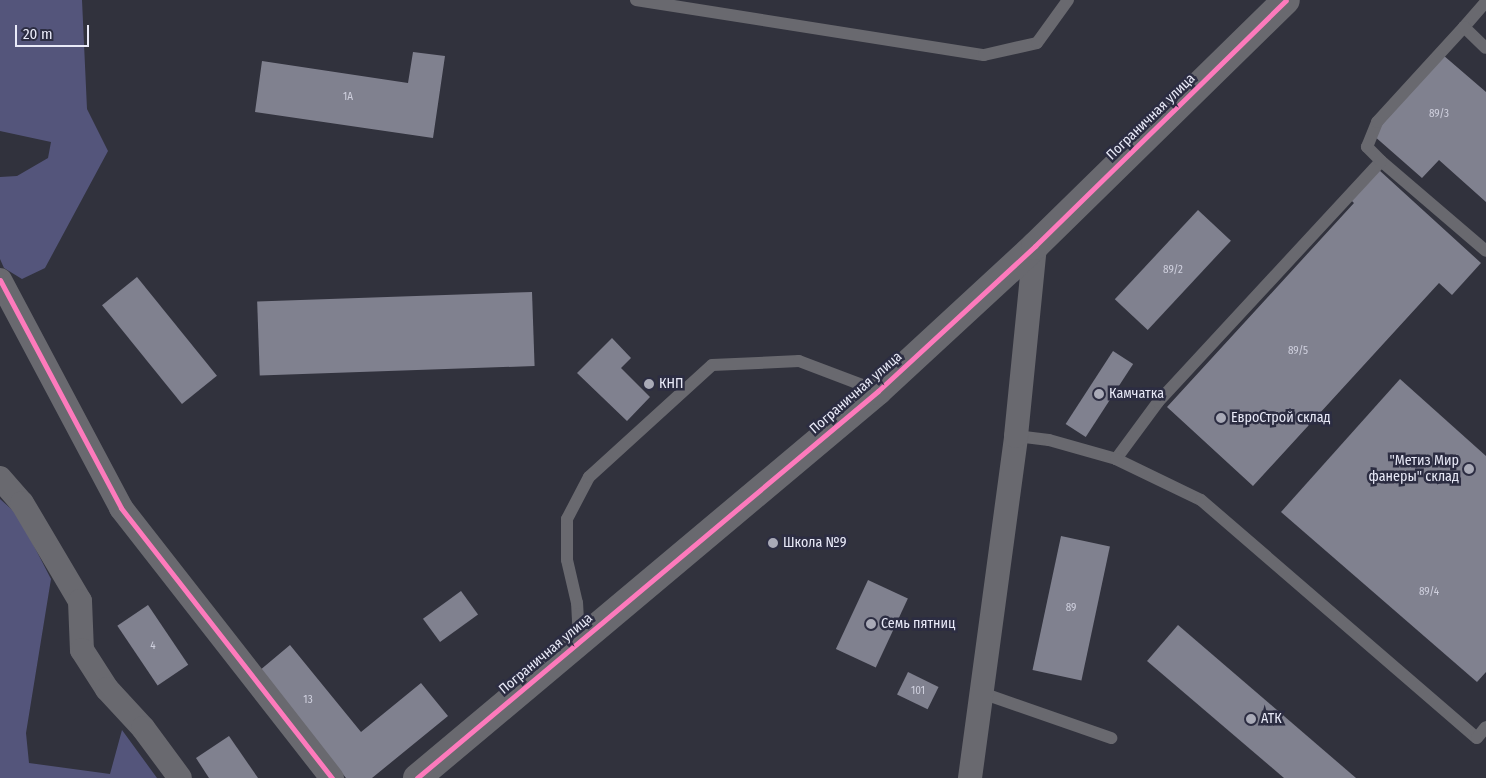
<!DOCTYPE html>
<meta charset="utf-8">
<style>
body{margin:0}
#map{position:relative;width:1486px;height:778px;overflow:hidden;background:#31323d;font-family:"Fira Sans Condensed",sans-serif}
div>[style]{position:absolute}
.forest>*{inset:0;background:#54557b}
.building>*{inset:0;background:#80818f;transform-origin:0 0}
.service>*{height:12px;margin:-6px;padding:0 6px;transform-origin:6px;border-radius:6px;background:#69696f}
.minor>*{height:24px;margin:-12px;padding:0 12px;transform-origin:12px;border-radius:12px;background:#69696f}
.tertiary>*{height:28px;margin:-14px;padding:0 14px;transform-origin:14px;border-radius:14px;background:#69696f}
.cycleway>*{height:5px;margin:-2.5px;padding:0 2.5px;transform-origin:2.5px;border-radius:2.5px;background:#fd7abc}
.dots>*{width:14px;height:14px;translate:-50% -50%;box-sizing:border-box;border:2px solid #2c2d42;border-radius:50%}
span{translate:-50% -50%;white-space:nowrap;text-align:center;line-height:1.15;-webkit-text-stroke:5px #2c2d42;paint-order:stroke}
.number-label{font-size:11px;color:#cfd0de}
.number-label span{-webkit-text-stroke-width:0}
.street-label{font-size:14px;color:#e9eaf8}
.poi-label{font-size:14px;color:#e9eaf8}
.left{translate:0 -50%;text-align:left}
.right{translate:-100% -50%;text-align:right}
.scale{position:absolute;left:15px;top:25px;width:74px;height:22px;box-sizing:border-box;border:2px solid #e9eaf8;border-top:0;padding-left:6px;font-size:15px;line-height:18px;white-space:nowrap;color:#e9eaf8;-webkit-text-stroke:4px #2c2d42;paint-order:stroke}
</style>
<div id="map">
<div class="forest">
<i style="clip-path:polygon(0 0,82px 0,87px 109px,108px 151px,45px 268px,22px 279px,4px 268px,0 259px,0 177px,17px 176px,48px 158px,51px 142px,0 131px)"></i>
<i style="clip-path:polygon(0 499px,18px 515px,51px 579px,26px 733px,29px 763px,110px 774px,122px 730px,157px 778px,0 778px)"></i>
</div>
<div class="building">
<i style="clip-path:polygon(413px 52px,445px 56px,433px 138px,255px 112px,262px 61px,408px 83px)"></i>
<i style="clip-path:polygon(1443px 55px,1486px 92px,1486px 202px,1439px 160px,1422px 178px,1373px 135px)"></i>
<i style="clip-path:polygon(1379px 170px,1481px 263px,1452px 295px,1439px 283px,1253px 486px,1167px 407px,1354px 203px,1351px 200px)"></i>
<i style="left:1198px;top:210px;width:45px;height:122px;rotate:43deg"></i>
<i style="left:137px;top:277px;width:127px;height:45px;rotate:51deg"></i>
<i style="left:532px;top:292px;width:74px;height:275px;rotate:88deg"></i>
<i style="clip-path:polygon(612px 338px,631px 358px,621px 368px,650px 397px,627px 421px,577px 373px)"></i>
<i style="left:1113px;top:351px;width:24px;height:87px;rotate:33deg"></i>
<i style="clip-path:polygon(1400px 379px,1486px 456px,1486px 672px,1477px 682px,1281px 512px)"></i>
<i style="left:1061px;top:536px;width:50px;height:137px;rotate:12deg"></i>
<i style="left:868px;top:580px;width:44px;height:76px;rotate:25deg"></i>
<i style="left:461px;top:591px;width:29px;height:47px;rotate:54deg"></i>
<i style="left:148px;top:605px;width:72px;height:37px;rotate:56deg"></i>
<i style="clip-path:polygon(1178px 625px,1356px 778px,1284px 778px,1147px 661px)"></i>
<i style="clip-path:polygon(290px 645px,361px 732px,421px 683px,448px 716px,372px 778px,346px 778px,259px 671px)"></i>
<i style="left:908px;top:672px;width:34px;height:25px;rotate:26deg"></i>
<i style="clip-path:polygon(229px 736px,258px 778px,209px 778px,196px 758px)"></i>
</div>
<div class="service">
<i style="left:636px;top:0;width:352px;rotate:9deg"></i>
<i style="left:984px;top:55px;width:54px;rotate:-12.8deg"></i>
<i style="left:1037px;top:43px;width:53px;rotate:-54.2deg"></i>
<i style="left:1464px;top:27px;width:33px;rotate:-49deg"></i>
<i style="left:1381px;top:161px;width:138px;rotate:40.6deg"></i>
<i style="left:1016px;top:436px;width:33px;rotate:7deg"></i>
<i style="left:1049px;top:440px;width:70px;rotate:15.8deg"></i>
<i style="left:1116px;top:459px;width:71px;rotate:-53.6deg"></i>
<i style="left:1158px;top:402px;width:328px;rotate:-47.2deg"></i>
<i style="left:1381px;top:161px;width:20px;rotate:-135deg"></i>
<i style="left:1367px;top:147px;width:27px;rotate:-68deg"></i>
<i style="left:1377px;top:122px;width:129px;rotate:-47.5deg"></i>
<i style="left:1464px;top:27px;width:30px;rotate:44deg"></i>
<i style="left:1116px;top:459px;width:94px;rotate:25.8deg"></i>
<i style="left:1201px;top:500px;width:364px;rotate:40.8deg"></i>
<i style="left:1477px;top:738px;width:14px;rotate:-51deg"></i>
<i style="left:579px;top:640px;width:37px;rotate:-93deg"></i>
<i style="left:577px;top:603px;width:44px;rotate:-103.1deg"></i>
<i style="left:567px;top:560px;width:41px;rotate:-90deg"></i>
<i style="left:567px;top:519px;width:47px;rotate:-62.4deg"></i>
<i style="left:589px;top:477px;width:166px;rotate:-42.3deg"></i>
<i style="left:712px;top:365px;width:87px;rotate:-2.6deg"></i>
<i style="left:799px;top:361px;width:85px;rotate:20.8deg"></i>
<i style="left:982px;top:693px;width:137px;rotate:19.2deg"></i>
</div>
<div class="minor">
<i style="left:0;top:280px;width:258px;rotate:62deg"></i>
<i style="left:121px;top:508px;width:343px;rotate:52deg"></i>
<i style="left:0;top:478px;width:33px;rotate:49deg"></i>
<i style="left:22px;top:503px;width:114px;rotate:59.4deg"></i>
<i style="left:80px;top:601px;width:49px;rotate:87.7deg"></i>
<i style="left:82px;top:650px;width:46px;rotate:57.3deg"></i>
<i style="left:107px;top:689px;width:53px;rotate:47.3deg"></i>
<i style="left:143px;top:728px;width:62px;rotate:53.5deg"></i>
<i style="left:970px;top:778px;width:345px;rotate:-82.3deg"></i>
<i style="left:1016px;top:436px;width:191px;rotate:-84.3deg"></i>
</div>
<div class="tertiary">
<i style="left:417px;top:778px;width:602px;rotate:-40.01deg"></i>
<i style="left:878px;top:391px;width:214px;rotate:-42.7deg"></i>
<i style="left:1035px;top:246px;width:351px;rotate:-44.4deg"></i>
</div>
<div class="cycleway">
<i style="left:0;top:280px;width:258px;rotate:62deg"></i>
<i style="left:121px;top:508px;width:343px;rotate:52deg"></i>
<i style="left:417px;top:778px;width:602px;rotate:-40.01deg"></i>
<i style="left:878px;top:391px;width:214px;rotate:-42.7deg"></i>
<i style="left:1035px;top:246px;width:351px;rotate:-44.4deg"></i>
</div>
<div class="dots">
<i style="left:649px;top:384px;background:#a9aab7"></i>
<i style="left:1099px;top:394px;background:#a9aab7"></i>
<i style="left:1221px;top:418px;background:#a9aab7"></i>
<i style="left:1469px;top:469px;background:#a9aab7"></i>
<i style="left:773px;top:543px;background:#a9aab7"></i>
<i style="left:871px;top:624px;background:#a9aab7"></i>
<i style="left:1251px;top:719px;background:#a9aab7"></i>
</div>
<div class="number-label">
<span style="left:348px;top:97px">1А</span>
<span style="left:1439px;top:114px">89/3</span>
<span style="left:1173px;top:270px">89/2</span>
<span style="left:1298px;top:351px">89/5</span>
<span style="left:1429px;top:592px">89/4</span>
<span style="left:1071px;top:608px">89</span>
<span style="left:153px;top:646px">4</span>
<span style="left:918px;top:691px">101</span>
<span style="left:308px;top:700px">13</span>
</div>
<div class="street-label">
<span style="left:1151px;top:117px;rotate:-44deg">Пограничная улица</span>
<span style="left:856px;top:393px;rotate:-41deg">Пограничная улица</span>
<span style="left:546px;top:654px;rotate:-40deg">Пограничная улица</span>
</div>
<div class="poi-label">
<span class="left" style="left:659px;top:384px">КНП</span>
<span class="left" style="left:1109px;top:394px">Камчатка</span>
<span class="left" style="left:1231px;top:418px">ЕвроСтрой склад</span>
<span class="right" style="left:1459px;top:469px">"Метиз Мир<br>фанеры" склад</span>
<span class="left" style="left:783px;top:543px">Школа №9</span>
<span class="left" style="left:881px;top:624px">Семь пятниц</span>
<span class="left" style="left:1261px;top:719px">АТК</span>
</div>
<div class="scale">20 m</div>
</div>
